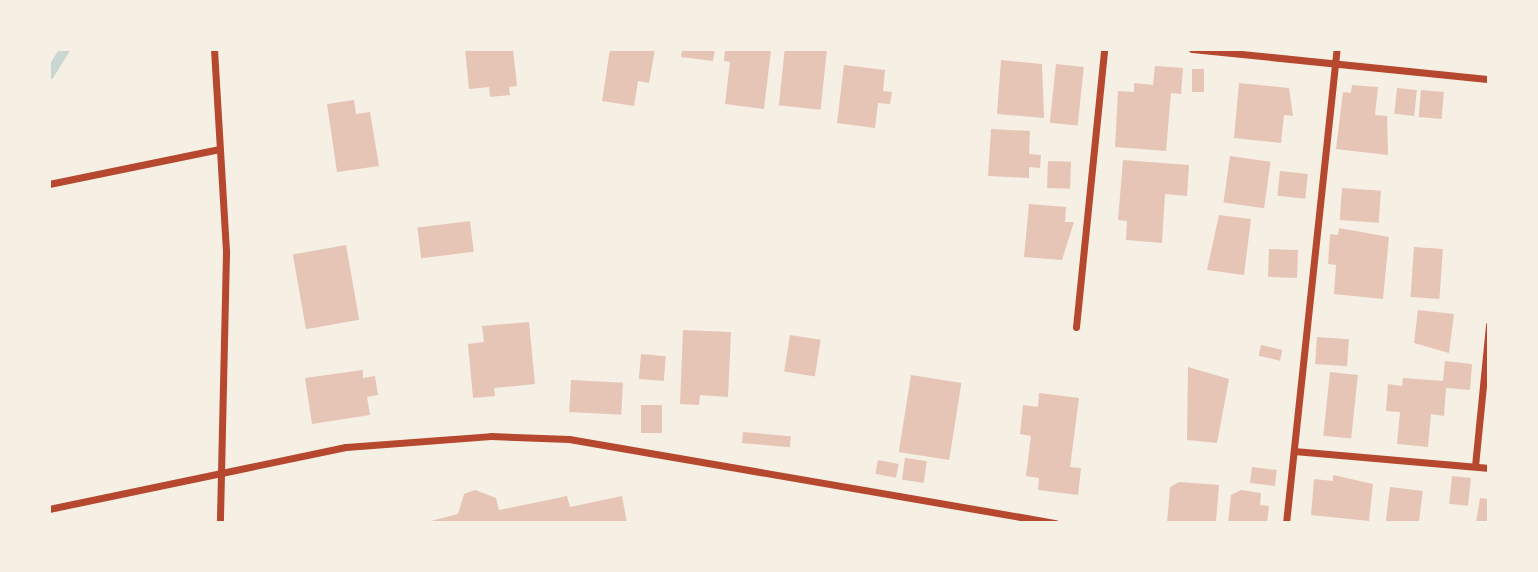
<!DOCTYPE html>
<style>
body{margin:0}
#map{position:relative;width:1538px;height:572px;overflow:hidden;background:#f6efe4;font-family:"Space Grotesk",sans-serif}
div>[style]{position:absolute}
.stream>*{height:10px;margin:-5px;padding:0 5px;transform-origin:5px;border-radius:5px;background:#c9d6d2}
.building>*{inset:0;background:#e6c5b7;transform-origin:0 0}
.minor>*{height:7px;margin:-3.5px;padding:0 3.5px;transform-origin:3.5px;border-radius:3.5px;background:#b5482f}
span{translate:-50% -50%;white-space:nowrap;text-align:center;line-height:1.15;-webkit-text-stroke:5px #f6efe4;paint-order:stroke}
.frame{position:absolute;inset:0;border:51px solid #f6efe4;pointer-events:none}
</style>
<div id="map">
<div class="stream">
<i style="left:49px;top:75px;width:31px;rotate:-58deg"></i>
</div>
<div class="building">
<i style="clip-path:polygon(465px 49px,513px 49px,517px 86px,509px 87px,510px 95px,490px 97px,489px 87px,469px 89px)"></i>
<i style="clip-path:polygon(610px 49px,655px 49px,649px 83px,638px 81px,634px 106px,602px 101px)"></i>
<i style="clip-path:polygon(682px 49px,715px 49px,713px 61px,681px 57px)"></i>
<i style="clip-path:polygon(725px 49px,771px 50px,764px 109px,725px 104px,730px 62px,724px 61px)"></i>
<i style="left:827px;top:49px;width:61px;height:42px;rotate:96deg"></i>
<i style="clip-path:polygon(1001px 60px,1042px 64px,1044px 118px,997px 114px)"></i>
<i style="left:1056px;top:64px;width:28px;height:59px;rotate:6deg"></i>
<i style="clip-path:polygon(844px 65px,885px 70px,883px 91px,892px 92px,890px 104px,878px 103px,875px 128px,837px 123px)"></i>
<i style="clip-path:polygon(1155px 66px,1183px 68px,1181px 94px,1171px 93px,1166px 151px,1115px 147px,1118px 91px,1134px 92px,1134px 83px,1153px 85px)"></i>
<i style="left:1192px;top:69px;width:12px;height:23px"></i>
<i style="clip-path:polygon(1239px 83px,1289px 88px,1293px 116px,1284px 115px,1281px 143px,1234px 138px)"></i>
<i style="clip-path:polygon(1352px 85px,1378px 87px,1375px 115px,1387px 116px,1388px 155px,1336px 149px,1343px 92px,1351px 93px)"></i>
<i style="left:1397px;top:88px;width:20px;height:26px;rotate:6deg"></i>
<i style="left:1421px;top:90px;width:23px;height:27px;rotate:5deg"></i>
<i style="clip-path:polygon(354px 100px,356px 114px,370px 112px,379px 166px,337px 172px,327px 104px)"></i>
<i style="clip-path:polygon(991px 129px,1030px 131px,1029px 154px,1041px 155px,1040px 168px,1029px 167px,1029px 178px,988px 176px)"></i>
<i style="left:1230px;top:156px;width:41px;height:47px;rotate:8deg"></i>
<i style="clip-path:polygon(1123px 160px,1189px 165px,1187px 196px,1165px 194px,1162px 243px,1126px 240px,1127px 221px,1118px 220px)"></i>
<i style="left:1048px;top:161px;width:23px;height:27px;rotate:2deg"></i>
<i style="left:1280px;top:171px;width:28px;height:25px;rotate:6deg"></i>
<i style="left:1342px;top:188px;width:39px;height:32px;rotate:4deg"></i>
<i style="clip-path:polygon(1029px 204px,1066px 207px,1065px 222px,1074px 222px,1062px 260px,1024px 257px)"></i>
<i style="clip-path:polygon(1219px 215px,1251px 219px,1244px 275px,1207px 270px)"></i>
<i style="left:470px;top:221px;width:31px;height:53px;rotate:83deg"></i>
<i style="clip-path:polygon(1339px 228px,1389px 237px,1383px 299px,1334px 294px,1336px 265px,1328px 264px,1330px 234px,1338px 235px)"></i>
<i style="left:346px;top:245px;width:76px;height:54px;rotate:80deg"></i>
<i style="left:1414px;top:247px;width:29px;height:50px;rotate:4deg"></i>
<i style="left:1269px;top:249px;width:29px;height:28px;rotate:2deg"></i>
<i style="clip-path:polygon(1418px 310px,1454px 314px,1449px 353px,1414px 343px)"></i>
<i style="clip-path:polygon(529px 322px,535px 384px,494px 388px,495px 396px,473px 398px,468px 344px,484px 342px,482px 326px)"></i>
<i style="clip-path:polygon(683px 330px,731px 332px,728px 397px,700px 395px,699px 405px,680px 404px)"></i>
<i style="left:790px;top:335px;width:31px;height:37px;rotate:9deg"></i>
<i style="left:1317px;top:337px;width:32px;height:27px;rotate:4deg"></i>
<i style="left:1261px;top:345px;width:22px;height:11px;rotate:13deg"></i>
<i style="left:641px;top:354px;width:25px;height:25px;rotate:5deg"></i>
<i style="clip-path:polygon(1445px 361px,1472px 364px,1470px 390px,1446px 388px,1444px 416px,1431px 414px,1428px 447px,1397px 444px,1400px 412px,1386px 411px,1388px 384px,1402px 386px,1403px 378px,1443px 381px)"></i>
<i style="clip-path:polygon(1188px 367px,1229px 379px,1217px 443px,1187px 440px)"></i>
<i style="clip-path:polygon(363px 370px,363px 378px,375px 376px,378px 395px,367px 397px,370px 415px,312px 424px,305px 378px)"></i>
<i style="left:1330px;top:372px;width:28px;height:64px;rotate:6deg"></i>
<i style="left:911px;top:375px;width:51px;height:78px;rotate:9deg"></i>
<i style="left:571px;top:380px;width:52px;height:32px;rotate:3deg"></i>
<i style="clip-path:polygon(1039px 393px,1079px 398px,1070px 467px,1081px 468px,1078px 495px,1038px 490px,1039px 478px,1026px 476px,1031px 436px,1020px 434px,1023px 405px,1038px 407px)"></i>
<i style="left:641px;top:405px;width:21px;height:28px"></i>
<i style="left:743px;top:432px;width:48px;height:11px;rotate:5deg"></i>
<i style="left:905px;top:458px;width:22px;height:22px;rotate:8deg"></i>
<i style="left:878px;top:460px;width:21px;height:14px;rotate:11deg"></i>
<i style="left:1252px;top:467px;width:25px;height:16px;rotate:7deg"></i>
<i style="clip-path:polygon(1333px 475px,1373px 484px,1369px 521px,1311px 515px,1314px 479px,1333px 481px)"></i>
<i style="left:1452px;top:476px;width:19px;height:28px;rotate:6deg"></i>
<i style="clip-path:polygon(1179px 482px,1219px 485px,1216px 522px,1167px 523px,1170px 487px)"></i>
<i style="left:1390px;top:487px;width:33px;height:36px;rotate:7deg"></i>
<i style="clip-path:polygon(475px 490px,496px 498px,499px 510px,567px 496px,570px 507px,622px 496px,627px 523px,423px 523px,458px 514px,464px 494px)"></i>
<i style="clip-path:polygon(1241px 490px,1261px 493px,1260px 505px,1269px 506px,1267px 523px,1228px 523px,1231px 495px)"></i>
<i style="clip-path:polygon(1480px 498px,1489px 499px,1489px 523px,1476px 523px)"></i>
</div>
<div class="minor">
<i style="left:214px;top:49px;width:204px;rotate:86.6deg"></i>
<i style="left:226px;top:253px;width:270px;rotate:91.3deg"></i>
<i style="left:1192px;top:49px;width:299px;rotate:5.8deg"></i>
<i style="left:49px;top:184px;width:174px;rotate:-11.6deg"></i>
<i style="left:1076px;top:327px;width:279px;rotate:-84.2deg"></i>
<i style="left:1294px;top:451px;width:196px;rotate:5deg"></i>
<i style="left:1475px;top:466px;width:142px;rotate:-84.3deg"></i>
<i style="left:49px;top:509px;width:303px;rotate:-11.8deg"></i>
<i style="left:346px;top:447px;width:145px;rotate:-4.3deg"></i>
<i style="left:491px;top:436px;width:78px;rotate:2.2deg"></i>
<i style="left:569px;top:439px;width:494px;rotate:9.8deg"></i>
<i style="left:1286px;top:523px;width:477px;rotate:-83.9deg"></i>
</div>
<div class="frame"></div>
</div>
